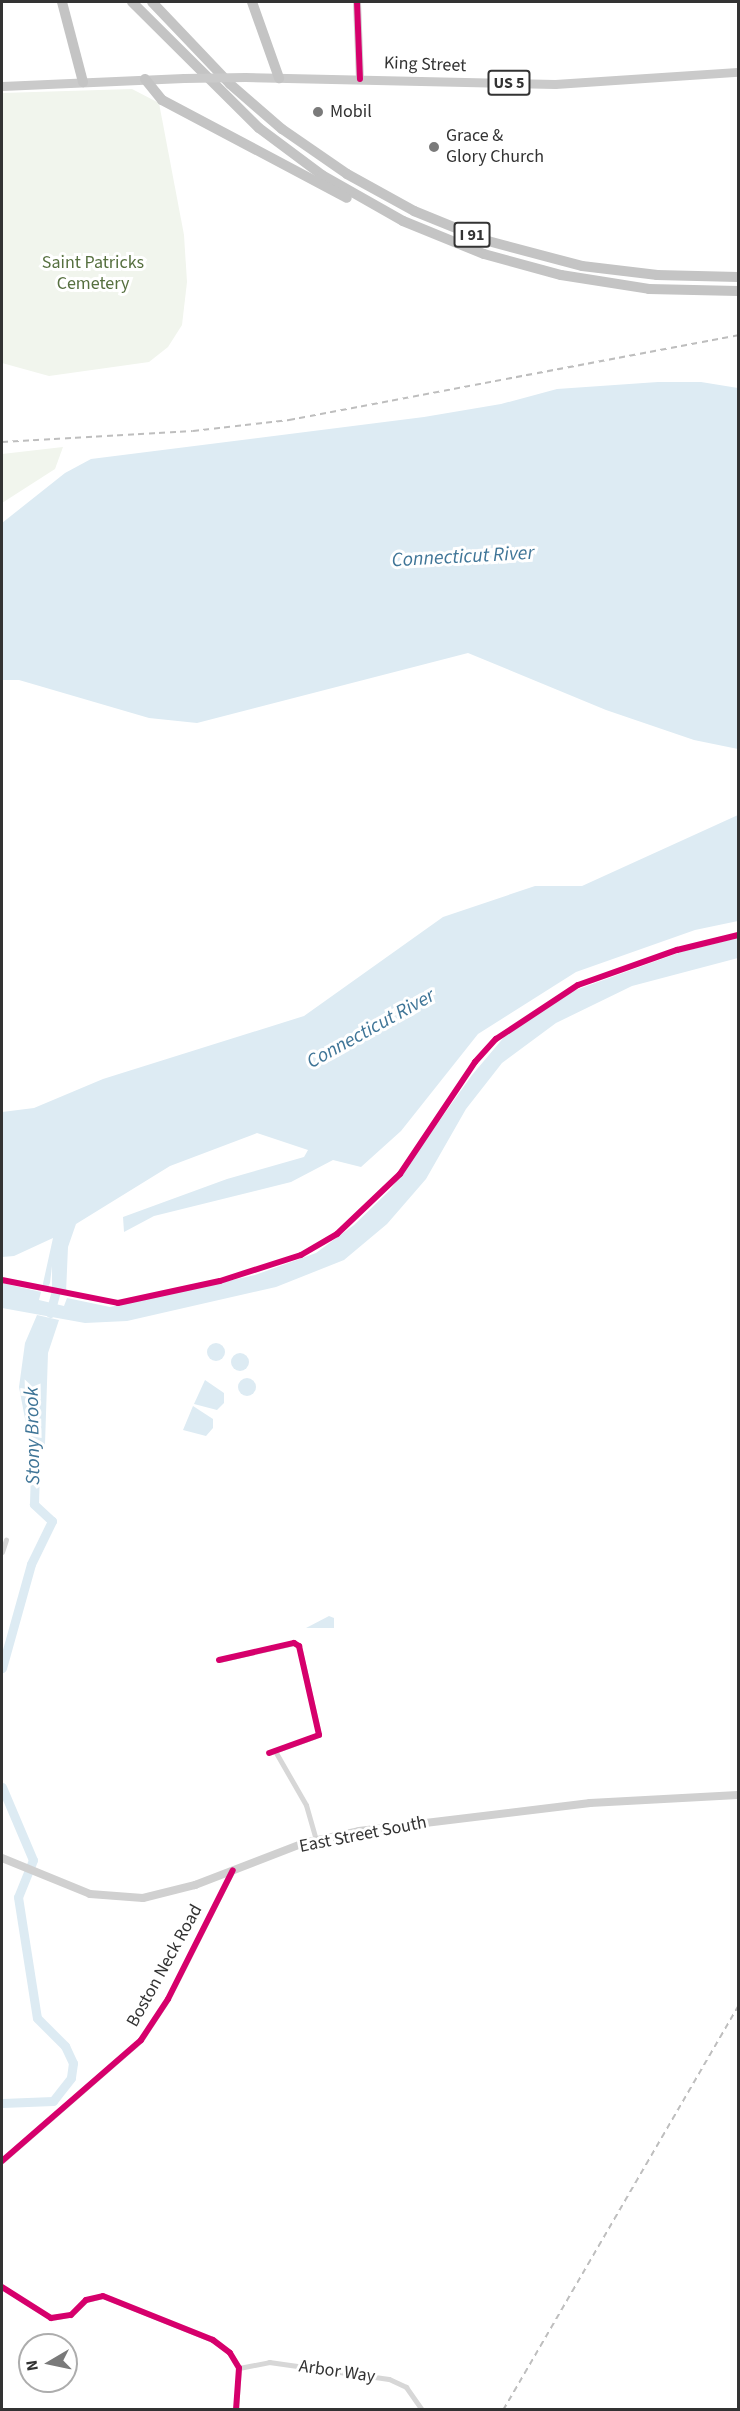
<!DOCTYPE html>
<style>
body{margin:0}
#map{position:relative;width:740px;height:2411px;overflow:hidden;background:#fff;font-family:"Source Sans 3",sans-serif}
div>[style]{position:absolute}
.green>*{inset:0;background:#f1f5ed}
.water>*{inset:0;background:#ddebf3}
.round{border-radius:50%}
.river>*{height:9px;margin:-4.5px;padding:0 4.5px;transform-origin:4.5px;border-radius:4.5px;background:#ddebf3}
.street>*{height:5px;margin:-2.5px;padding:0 2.5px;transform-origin:2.5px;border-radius:2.5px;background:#d7d7d7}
.secondary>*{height:8px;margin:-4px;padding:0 4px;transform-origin:4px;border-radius:4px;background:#d0d0d0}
.primary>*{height:9px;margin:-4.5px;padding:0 4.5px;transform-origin:4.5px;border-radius:4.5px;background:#cacaca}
.highway>*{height:10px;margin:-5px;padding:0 5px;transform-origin:5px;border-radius:5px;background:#c4c4c4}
.rail>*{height:1.5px;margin-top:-0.75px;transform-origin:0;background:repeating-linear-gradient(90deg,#bebebe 0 6px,transparent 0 10.5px)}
.primary-bridge>*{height:9px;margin:-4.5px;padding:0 4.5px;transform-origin:4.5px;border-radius:4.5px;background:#cacaca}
.cycleway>*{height:6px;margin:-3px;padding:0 3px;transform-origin:3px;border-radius:3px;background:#d6006c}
.dots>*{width:16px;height:16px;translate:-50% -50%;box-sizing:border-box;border:3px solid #fff;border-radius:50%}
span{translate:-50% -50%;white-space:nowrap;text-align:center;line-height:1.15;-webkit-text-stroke:6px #fff;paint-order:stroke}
.shield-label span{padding:2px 4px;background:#fff;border:2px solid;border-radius:4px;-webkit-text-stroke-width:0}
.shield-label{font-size:16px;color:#333;font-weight:700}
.street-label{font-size:18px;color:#333}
.poi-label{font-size:18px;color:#333}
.left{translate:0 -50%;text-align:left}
.park-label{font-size:18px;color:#56703f}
.water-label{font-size:20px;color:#3f7597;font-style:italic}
.frame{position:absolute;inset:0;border:3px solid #333;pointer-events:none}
.north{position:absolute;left:18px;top:2333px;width:60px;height:60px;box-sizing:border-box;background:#fff;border:2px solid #adadad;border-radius:50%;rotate:261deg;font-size:16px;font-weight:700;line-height:24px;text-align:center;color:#333}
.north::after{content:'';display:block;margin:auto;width:21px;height:27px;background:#7a7a7a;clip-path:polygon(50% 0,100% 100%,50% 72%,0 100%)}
</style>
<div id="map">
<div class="green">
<i style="clip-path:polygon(132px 89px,159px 103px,184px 235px,187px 282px,182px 325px,168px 347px,149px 362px,49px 376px,2px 363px,2px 93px)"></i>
<i style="clip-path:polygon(63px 447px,55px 469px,2px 503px,2px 454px)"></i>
</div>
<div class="water">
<i style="clip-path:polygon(658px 382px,701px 382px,738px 388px,738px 749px,694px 740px,606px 710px,468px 653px,197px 723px,149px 718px,19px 680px,2px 680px,2px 523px,65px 473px,91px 459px,424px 417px,501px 404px,557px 389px)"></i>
<i style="clip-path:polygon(738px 815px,738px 921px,695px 930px,576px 972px,478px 1034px,401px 1131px,361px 1167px,333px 1160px,291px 1182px,154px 1216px,124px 1232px,123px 1217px,227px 1179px,304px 1157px,308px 1150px,257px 1133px,170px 1166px,76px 1224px,68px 1247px,66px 1293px,52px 1291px,52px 1266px,50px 1283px,47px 1289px,42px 1288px,53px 1238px,14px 1256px,2px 1257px,2px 1112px,34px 1108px,103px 1079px,304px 1016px,443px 917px,535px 886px,582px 886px)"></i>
<i style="clip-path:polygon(738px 938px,738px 958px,632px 986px,556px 1023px,502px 1063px,466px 1109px,426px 1179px,387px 1224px,344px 1260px,276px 1287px,127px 1321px,85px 1323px,2px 1308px,2px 1283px,41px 1292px,39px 1300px,64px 1306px,67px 1298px,110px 1307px,255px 1275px,316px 1253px,354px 1225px,390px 1190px,472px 1075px,505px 1036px,573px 991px,681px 952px)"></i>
<i style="clip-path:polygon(37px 1315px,59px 1320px,48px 1353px,45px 1444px,42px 1450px,34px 1450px,29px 1440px,19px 1387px,25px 1343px)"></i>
<i class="round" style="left:207px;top:1343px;width:18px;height:18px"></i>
<i class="round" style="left:231px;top:1353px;width:18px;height:18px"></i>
<i class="round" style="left:238px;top:1378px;width:18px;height:18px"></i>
<i style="clip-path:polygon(205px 1380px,224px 1393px,224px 1403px,217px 1410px,194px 1404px)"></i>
<i style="clip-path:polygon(193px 1406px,213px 1419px,213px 1428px,206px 1436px,183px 1430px)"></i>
<i style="clip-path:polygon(329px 1616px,334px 1618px,334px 1628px,306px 1628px)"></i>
</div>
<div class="river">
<i style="left:50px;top:1313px;width:34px;rotate:-75deg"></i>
<i style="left:2px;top:1668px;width:108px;rotate:-74.4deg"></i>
<i style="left:31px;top:1564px;width:48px;rotate:-64deg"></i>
<i style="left:52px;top:1521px;width:25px;rotate:-137deg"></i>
<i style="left:34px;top:1504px;width:66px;rotate:-88.3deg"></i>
<i style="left:2px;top:1787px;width:79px;rotate:67deg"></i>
<i style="left:33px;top:1860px;width:40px;rotate:112deg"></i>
<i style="left:18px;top:1897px;width:122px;rotate:81.1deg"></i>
<i style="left:37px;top:2018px;width:40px;rotate:45deg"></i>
<i style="left:65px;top:2046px;width:19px;rotate:65deg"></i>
<i style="left:73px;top:2063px;width:15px;rotate:98deg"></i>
<i style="left:71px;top:2078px;width:29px;rotate:128deg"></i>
<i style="left:53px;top:2101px;width:51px;rotate:177.8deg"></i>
</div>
<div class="street">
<i style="left:2px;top:1552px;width:13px;rotate:-72deg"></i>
<i style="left:219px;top:1660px;width:77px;rotate:-12.8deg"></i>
<i style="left:294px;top:1643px;width:6px;rotate:31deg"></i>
<i style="left:299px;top:1646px;width:91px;rotate:77.3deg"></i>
<i style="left:319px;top:1735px;width:53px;rotate:160.2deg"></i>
<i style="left:275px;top:1751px;width:62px;rotate:60.1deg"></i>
<i style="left:306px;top:1805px;width:36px;rotate:74deg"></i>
<i style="left:2px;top:2161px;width:184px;rotate:-41deg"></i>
<i style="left:141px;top:2040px;width:49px;rotate:-56.6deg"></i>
<i style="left:168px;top:1999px;width:144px;rotate:-63.3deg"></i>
<i style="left:2px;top:2287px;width:58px;rotate:32.3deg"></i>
<i style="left:51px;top:2318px;width:20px;rotate:-9deg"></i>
<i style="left:71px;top:2315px;width:21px;rotate:-45deg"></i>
<i style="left:86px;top:2300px;width:17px;rotate:-13deg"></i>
<i style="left:103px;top:2296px;width:118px;rotate:21.8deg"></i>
<i style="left:213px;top:2340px;width:21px;rotate:37deg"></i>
<i style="left:230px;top:2353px;width:17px;rotate:59deg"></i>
<i style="left:239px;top:2368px;width:42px;rotate:94.1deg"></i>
<i style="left:239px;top:2368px;width:31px;rotate:-11deg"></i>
<i style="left:269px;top:2362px;width:121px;rotate:8.1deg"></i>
<i style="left:389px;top:2379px;width:19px;rotate:25deg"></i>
<i style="left:406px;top:2387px;width:28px;rotate:55deg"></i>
</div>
<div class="secondary">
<i style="left:357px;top:2px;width:77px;rotate:87.8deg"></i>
<i style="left:2px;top:1858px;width:95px;rotate:22.2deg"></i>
<i style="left:90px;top:1894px;width:53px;rotate:4.3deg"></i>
<i style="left:143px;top:1898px;width:54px;rotate:-14deg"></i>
<i style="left:195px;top:1885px;width:117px;rotate:-21.1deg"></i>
<i style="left:304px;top:1843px;width:56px;rotate:-12.3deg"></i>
<i style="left:359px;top:1831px;width:233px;rotate:-6.9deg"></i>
<i style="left:590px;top:1803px;width:148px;rotate:-3.1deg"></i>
</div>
<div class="primary">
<i style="left:245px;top:77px;width:310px;rotate:1.3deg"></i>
<i style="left:555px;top:84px;width:183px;rotate:-3.8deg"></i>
<i style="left:2px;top:86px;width:182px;rotate:-2.5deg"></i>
</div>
<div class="highway">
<i style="left:62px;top:2px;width:83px;rotate:75.3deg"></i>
<i style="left:132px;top:2px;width:179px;rotate:44.8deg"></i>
<i style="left:259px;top:128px;width:79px;rotate:36.7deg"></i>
<i style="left:322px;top:175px;width:93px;rotate:29.6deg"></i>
<i style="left:403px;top:221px;width:87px;rotate:22.2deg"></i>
<i style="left:484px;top:254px;width:80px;rotate:15.3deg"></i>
<i style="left:561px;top:275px;width:89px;rotate:9deg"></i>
<i style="left:649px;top:289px;width:89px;rotate:1.3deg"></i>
<i style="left:152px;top:2px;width:113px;rotate:46.4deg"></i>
<i style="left:230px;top:84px;width:69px;rotate:40.9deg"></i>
<i style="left:282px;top:129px;width:79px;rotate:34.7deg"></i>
<i style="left:347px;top:174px;width:77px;rotate:28.9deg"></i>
<i style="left:414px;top:211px;width:80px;rotate:22.1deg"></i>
<i style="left:488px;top:241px;width:97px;rotate:14.9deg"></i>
<i style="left:582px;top:266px;width:76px;rotate:6.8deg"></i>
<i style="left:657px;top:275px;width:81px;rotate:1.4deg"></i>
<i style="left:252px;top:2px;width:81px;rotate:70.4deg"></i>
<i style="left:145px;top:79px;width:27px;rotate:51deg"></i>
<i style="left:162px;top:100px;width:209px;rotate:27.9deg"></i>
</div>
<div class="rail">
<i style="left:2px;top:442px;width:191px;rotate:-3.3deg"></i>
<i style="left:193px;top:431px;width:97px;rotate:-6.5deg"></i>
<i style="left:289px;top:420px;width:457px;rotate:-10.7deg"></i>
<i style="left:503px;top:2410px;width:467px;rotate:-59.8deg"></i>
</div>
<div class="primary-bridge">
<i style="left:184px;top:78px;width:61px;rotate:-0.9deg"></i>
</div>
<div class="cycleway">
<i style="left:357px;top:2px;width:77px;rotate:87.8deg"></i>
<i style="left:2px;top:1280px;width:118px;rotate:11.2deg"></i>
<i style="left:118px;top:1303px;width:104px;rotate:-12.2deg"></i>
<i style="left:220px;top:1281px;width:85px;rotate:-17.8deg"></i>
<i style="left:301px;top:1255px;width:42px;rotate:-30.3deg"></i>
<i style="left:337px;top:1234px;width:87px;rotate:-43.6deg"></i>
<i style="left:400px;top:1174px;width:135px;rotate:-56.2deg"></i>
<i style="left:475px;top:1062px;width:31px;rotate:-48deg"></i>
<i style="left:496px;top:1039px;width:98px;rotate:-33.4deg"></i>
<i style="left:578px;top:985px;width:105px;rotate:-19.5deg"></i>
<i style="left:677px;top:950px;width:63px;rotate:-13.8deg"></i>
<i style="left:219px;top:1660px;width:77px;rotate:-12.8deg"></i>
<i style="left:294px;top:1643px;width:6px;rotate:31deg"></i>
<i style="left:299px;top:1646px;width:91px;rotate:77.3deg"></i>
<i style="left:319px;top:1735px;width:53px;rotate:160.2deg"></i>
<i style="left:2px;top:2161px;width:184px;rotate:-41deg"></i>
<i style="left:141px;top:2040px;width:49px;rotate:-56.6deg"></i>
<i style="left:168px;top:1999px;width:144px;rotate:-63.3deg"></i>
<i style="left:2px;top:2287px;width:58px;rotate:32.3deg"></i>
<i style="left:51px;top:2318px;width:20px;rotate:-9deg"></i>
<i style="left:71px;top:2315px;width:21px;rotate:-45deg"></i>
<i style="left:86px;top:2300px;width:17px;rotate:-13deg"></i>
<i style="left:103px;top:2296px;width:118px;rotate:21.8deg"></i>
<i style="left:213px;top:2340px;width:21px;rotate:37deg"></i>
<i style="left:230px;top:2353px;width:17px;rotate:59deg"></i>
<i style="left:239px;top:2368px;width:42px;rotate:94.1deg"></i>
</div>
<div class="dots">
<i style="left:318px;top:112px;background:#7a7a7a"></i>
<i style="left:434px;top:147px;background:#7a7a7a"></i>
</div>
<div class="shield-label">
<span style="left:509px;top:83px">US 5</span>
<span style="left:472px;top:235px">I 91</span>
</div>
<div class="street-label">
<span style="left:425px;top:65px;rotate:2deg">King Street</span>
<span style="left:363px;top:1835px;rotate:-11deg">East Street South</span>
<span style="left:165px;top:1966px;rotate:-61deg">Boston Neck Road</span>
<span style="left:337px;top:2372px;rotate:8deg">Arbor Way</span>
</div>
<div class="poi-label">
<span class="left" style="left:330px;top:112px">Mobil</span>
<span class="left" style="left:446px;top:147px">Grace &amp;<br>Glory Church</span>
</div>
<div class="park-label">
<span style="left:93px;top:274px">Saint Patricks<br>Cemetery</span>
</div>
<div class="water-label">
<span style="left:463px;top:557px;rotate:-3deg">Connecticut River</span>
<span style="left:371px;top:1029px;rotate:-29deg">Connecticut River</span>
<span style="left:33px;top:1436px;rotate:-91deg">Stony Brook</span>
</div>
<div class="frame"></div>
<div class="north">N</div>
</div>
